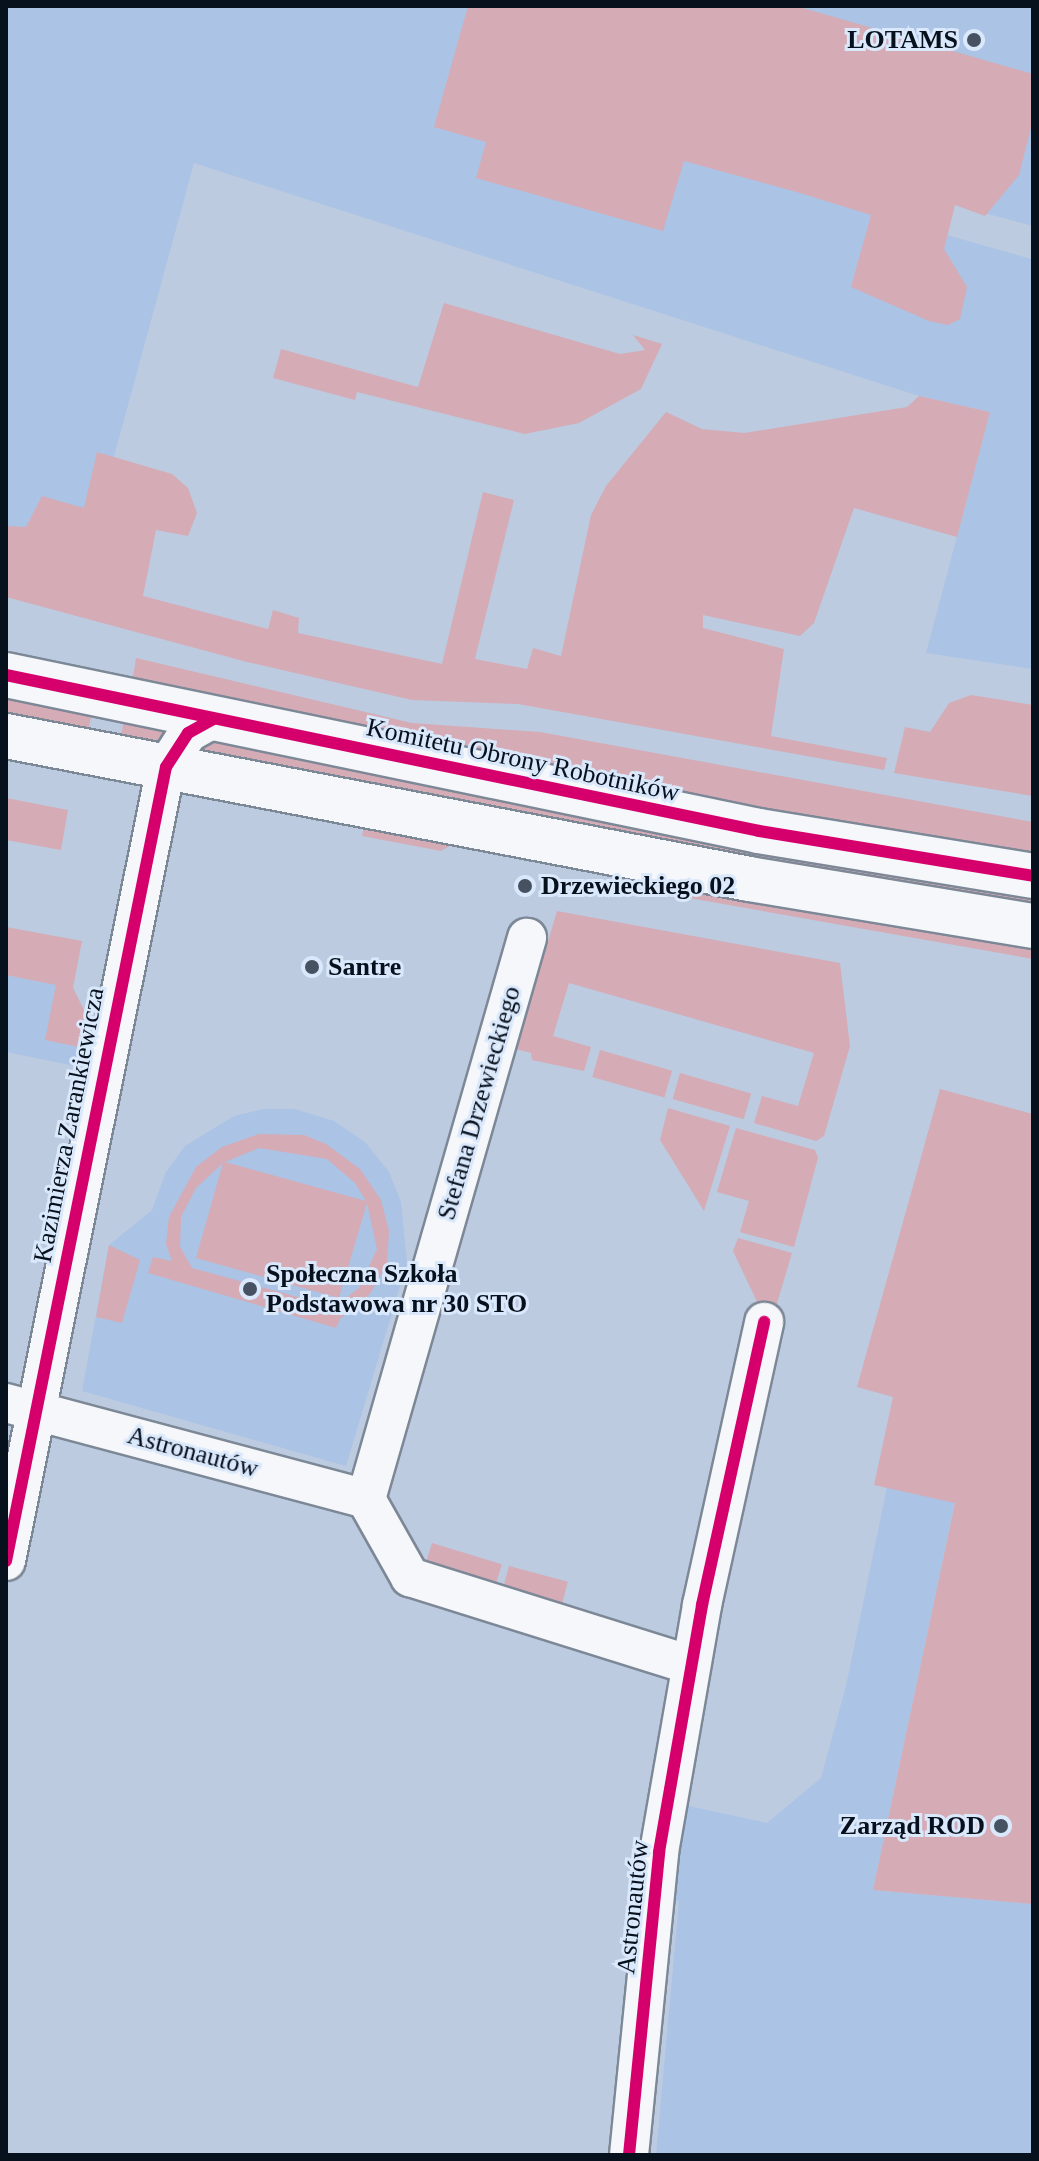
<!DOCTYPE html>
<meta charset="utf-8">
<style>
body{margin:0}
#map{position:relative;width:1039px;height:2161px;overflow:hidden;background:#bccbe0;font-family:Georgia,serif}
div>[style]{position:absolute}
.built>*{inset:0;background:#abc3e5}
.green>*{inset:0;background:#d5abb6;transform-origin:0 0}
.roads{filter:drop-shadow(2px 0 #7d8897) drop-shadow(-2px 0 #7d8897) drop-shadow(0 2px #7d8897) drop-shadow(0 -2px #7d8897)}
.minor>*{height:38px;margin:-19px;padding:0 19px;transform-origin:19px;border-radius:19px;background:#f5f7fa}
.tertiary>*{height:44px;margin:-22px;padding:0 22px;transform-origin:22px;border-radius:22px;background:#f5f7fa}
.cycleway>*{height:12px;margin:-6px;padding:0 6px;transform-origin:6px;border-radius:6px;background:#d6006c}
.dots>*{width:22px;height:22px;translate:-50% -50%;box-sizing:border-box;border:4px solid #dae8fc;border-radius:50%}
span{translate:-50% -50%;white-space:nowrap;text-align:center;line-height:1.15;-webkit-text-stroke:6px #dae8fc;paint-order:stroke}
.poi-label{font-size:26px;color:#07101d;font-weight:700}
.right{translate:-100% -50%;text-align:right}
.left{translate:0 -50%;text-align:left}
.street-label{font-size:26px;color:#07101d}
.frame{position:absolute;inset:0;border:8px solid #07101d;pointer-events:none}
</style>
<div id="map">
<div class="built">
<i style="clip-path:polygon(6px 6px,1033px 6px,1033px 226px,955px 205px,947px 235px,1031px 259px,1033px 253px,1033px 669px,926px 653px,990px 412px,919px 396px,194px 163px,74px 603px,6px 590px)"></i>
<i style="clip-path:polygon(6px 975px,73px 988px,89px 1020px,80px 1067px,6px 1052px)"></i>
<i style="clip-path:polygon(264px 1109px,295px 1109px,334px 1121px,365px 1142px,389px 1172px,401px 1202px,407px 1263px,346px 1466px,82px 1391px,109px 1245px,152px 1210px,166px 1172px,185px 1146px,234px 1116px)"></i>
<i style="clip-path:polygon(887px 1487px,955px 1502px,873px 1890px,1033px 1904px,1033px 2155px,656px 2155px,679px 1901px,670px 1899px,684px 1805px,767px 1823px,821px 1778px,846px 1686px)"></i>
</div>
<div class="green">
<i style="clip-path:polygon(468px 6px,796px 6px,1033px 74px,1033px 120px,1019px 175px,985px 216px,955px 205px,944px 249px,967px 287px,960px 319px,948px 325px,929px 321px,851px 287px,871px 215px,800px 193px,684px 161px,663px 231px,476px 178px,486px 142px,434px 127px)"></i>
<i style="clip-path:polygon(444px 303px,620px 354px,645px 350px,633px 335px,662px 344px,641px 389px,579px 423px,525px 434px,357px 392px,355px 400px,273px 378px,281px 349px,418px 387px)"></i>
<i style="clip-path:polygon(919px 396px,990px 412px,957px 537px,854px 508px,814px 623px,800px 636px,703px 615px,703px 628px,784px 649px,771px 736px,887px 758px,884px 770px,518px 704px,412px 700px,247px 662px,6px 597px,6px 526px,26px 527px,42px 496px,84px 508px,97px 452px,172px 474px,188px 488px,197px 513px,188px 536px,156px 530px,143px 596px,268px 629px,273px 610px,299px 618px,298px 633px,442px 664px,483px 492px,514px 500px,475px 659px,527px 669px,533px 648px,561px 656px,591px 515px,606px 486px,666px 412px,702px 429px,744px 433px,907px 407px)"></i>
<i style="clip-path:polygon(136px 658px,412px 723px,540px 732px,1033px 822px,1033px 859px,882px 837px,132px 683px)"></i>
<i style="left:6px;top:694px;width:88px;height:26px;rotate:12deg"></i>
<i style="clip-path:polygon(971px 695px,1033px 705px,1033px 796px,894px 773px,905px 727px,930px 732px,949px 703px)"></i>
<i style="clip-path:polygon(124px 719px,163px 728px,164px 732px,152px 746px,120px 743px)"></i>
<i style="clip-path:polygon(223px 740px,1033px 897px,1033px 912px,191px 755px,208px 741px)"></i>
<i style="clip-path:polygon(6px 798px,68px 810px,61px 850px,6px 840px)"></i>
<i style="clip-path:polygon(365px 822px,453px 844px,441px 851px,362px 836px)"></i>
<i style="clip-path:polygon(664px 882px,1033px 945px,1033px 959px,661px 893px,653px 883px)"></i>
<i style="clip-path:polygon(557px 911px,840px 963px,850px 1046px,824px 1136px,816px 1141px,754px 1123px,762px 1096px,798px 1106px,814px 1053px,569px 983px,553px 1036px,591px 1047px,584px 1071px,532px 1060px,531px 1053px,516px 1049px)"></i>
<i style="clip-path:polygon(6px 927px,82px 941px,73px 988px,89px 1020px,84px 1048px,45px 1040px,56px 985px,6px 975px)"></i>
<i style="left:600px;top:1050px;width:75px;height:28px;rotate:16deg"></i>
<i style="left:680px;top:1073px;width:74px;height:27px;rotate:16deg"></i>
<i style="clip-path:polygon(940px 1089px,1033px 1114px,1033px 1904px,873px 1890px,955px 1503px,874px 1485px,893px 1397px,857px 1387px)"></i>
<i style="clip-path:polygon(668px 1108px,730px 1126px,704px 1211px,660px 1140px)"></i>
<i style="clip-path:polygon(736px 1128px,815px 1150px,818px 1158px,794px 1247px,740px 1232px,749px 1201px,717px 1192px)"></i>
<i style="clip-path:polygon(evenodd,259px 1134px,304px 1135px,326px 1144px,360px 1169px,381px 1200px,389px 1231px,387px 1264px,370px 1294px,340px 1319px,336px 1328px,148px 1273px,153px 1257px,172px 1261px,166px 1244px,169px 1217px,196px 1167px,222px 1147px,259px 1134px,259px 1148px,327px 1159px,355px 1183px,366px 1201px,225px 1162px,259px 1148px,259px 1134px,223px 1163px,196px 1258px,339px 1298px,367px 1203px,377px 1249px,359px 1288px,334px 1307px,192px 1268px,180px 1247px,181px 1217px,196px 1188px,223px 1163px)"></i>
<i style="clip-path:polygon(738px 1238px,792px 1253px,775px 1310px,759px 1306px,733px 1251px)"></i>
<i style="clip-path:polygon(109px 1245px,140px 1260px,122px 1323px,96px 1317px)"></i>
<i style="left:432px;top:1543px;width:73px;height:22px;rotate:17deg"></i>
<i style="left:509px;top:1566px;width:61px;height:22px;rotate:15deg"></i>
</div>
<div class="roads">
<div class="minor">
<i style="left:6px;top:1403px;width:373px;rotate:14.9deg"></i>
<i style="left:366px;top:1499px;width:90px;rotate:60.6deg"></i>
<i style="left:410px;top:1577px;width:294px;rotate:17.4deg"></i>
<i style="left:366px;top:1499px;width:584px;rotate:-73.99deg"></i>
<i style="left:6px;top:1561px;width:810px;rotate:-78.61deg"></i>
<i style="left:166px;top:767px;width:40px;rotate:-57.1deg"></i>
<i style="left:188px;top:733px;width:29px;rotate:-29deg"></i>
<i style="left:629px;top:2155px;width:304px;rotate:-84.3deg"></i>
<i style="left:659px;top:1852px;width:251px;rotate:-80.1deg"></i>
<i style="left:702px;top:1605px;width:290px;rotate:-77.6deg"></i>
</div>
<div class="tertiary">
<i style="left:6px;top:675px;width:769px;rotate:11.7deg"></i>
<i style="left:759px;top:831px;width:278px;rotate:9.3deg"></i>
<i style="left:6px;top:736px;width:757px;rotate:10.89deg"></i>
<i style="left:749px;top:879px;width:288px;rotate:9.4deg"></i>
</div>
</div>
<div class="cycleway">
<i style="left:6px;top:675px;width:769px;rotate:11.7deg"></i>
<i style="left:759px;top:831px;width:278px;rotate:9.3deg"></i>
<i style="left:6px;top:1561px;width:810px;rotate:-78.61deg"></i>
<i style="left:166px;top:767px;width:40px;rotate:-57.1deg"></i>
<i style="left:188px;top:733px;width:29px;rotate:-29deg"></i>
<i style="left:629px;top:2155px;width:304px;rotate:-84.3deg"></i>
<i style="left:659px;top:1852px;width:251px;rotate:-80.1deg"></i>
<i style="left:702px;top:1605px;width:290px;rotate:-77.6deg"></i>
</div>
<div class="dots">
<i style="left:974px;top:40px;background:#465161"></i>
<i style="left:525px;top:886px;background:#465161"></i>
<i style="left:312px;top:967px;background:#465161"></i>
<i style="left:250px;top:1289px;background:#465161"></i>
<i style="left:1001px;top:1826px;background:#465161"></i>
</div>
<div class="poi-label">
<span class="right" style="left:958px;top:40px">LOTAMS</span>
<span class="left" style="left:541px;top:886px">Drzewieckiego 02</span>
<span class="left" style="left:328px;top:967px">Santre</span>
<span class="left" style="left:266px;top:1289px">Społeczna Szkoła<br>Podstawowa nr 30 STO</span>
<span class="right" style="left:985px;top:1826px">Zarząd ROD</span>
</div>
<div class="street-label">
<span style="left:523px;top:760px;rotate:12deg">Komitetu Obrony Robotników</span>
<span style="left:479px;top:1103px;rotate:-74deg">Stefana Drzewieckiego</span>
<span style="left:69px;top:1125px;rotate:-79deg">Kazimierza Zarankiewicza</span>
<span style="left:193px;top:1452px;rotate:15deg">Astronautów</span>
<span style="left:633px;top:1907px;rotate:-84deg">Astronautów</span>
</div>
<div class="frame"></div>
</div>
